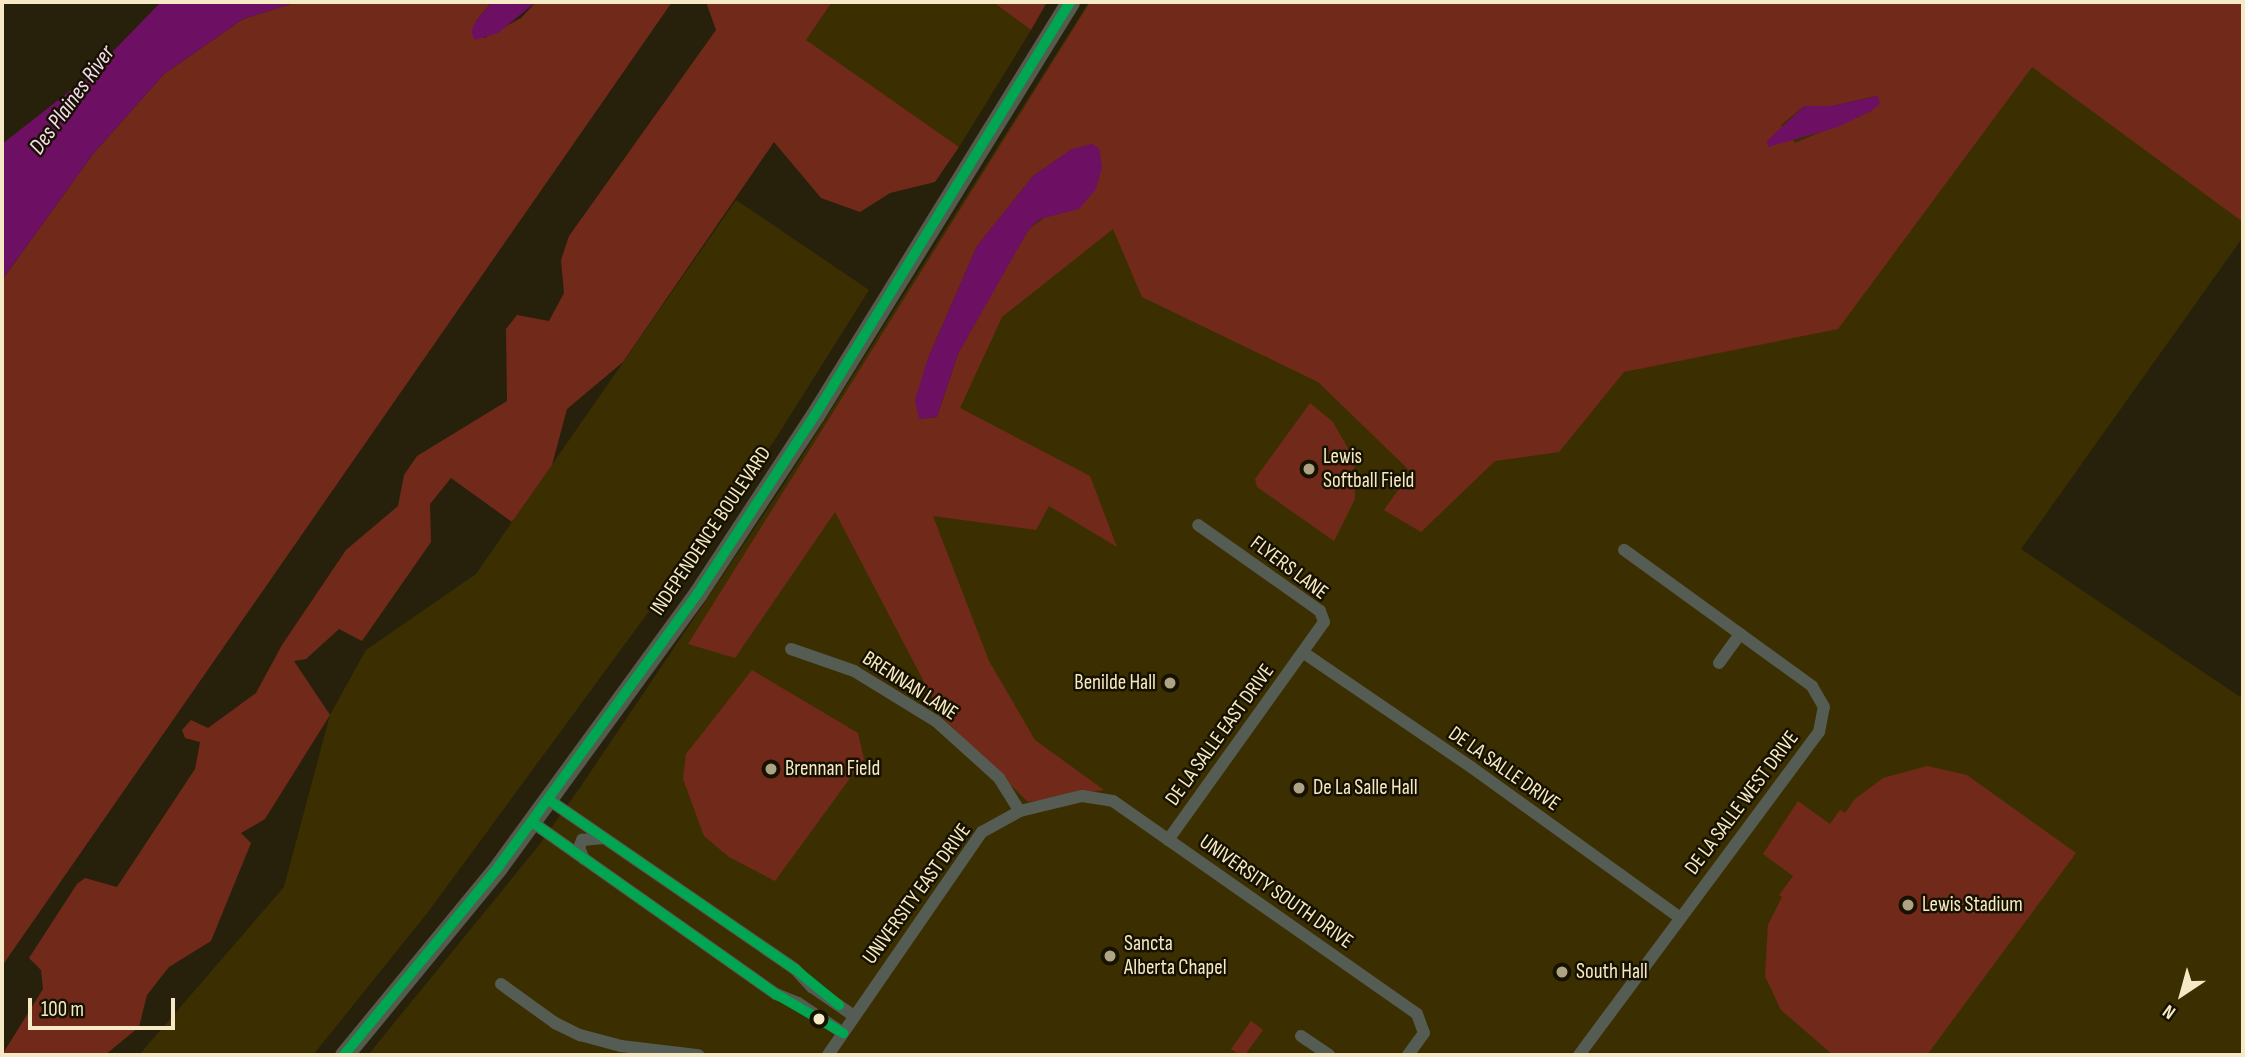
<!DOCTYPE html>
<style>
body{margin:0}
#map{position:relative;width:2245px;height:1057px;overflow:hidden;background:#27210c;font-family:"Sofia Sans Condensed",sans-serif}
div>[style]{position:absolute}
.built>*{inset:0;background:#3b2f02}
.green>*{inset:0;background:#712a19}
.water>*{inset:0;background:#6d0f62}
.street>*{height:12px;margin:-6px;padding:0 6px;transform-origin:6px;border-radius:6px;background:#555c53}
.primary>*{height:19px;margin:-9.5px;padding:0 9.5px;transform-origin:9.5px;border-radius:9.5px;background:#555b4d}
.bus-1>*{height:10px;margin:-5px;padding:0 5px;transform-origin:5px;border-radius:5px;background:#00a651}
.dots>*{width:19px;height:19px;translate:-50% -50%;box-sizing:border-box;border:4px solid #171100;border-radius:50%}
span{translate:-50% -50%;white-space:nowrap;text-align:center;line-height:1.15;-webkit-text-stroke:5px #171100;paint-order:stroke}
.poi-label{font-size:21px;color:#f6eac6}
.left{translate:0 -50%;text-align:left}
.right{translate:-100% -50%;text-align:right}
.street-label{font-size:21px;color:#f6eac6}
.water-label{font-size:23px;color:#f4daef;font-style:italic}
.frame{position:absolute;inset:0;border:4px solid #f6eac6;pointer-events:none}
.north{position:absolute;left:2147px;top:959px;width:70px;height:70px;-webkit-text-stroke:5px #171100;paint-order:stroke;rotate:216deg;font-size:19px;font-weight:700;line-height:28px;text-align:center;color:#f6eac6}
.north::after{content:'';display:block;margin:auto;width:24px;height:32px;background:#f6eac6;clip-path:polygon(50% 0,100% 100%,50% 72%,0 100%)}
.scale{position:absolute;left:28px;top:998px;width:147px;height:32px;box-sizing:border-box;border:4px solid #f6eac6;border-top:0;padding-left:9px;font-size:21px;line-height:24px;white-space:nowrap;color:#f6eac6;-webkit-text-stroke:5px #171100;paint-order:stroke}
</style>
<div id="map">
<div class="built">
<i style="clip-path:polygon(832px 2px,993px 2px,1031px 30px,959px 147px,805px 40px)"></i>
<i style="clip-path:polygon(1089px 2px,2238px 2px,2243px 12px,2243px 237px,2021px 549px,2240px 697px,2243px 693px,2243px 1055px,368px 1055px,536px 849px,581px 786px,783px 486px)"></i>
<i style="clip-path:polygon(736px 200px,869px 290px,774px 441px,428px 912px,313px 1055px,139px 1055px,284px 887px,330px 715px,366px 650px,476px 574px)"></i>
</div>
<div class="green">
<i style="clip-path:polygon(297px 2px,492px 2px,476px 21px,484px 38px,521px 18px,536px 2px,672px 2px,2px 966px,2px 280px,93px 154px,164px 74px,243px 19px)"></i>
<i style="clip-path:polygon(706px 2px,832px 2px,806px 40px,959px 147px,935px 182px,890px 193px,860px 212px,821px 198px,774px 142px,623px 362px,567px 409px,552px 465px,512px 522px,451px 478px,430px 504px,431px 542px,362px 641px,339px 629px,306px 659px,294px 661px,330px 715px,265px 819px,241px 833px,251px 843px,211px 941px,169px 967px,147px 995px,139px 1027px,105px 1055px,2px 1055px,43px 989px,41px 970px,29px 958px,77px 884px,85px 878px,117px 887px,195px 769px,200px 742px,185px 738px,182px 730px,191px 720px,208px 728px,256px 693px,282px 645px,346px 550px,398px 506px,404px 475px,417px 456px,507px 401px,506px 329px,517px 315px,549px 321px,564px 293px,561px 260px,569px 236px,716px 30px)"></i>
<i style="clip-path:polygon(993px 2px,1047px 2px,1031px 30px)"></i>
<i style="clip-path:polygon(evenodd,1090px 2px,2243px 2px,2243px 222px,2032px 67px,1838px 329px,1624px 372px,1559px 452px,1495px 461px,1421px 532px,1384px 510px,1411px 472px,1318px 382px,1142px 297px,1113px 229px,1002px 317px,960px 408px,1090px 476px,1117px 547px,1049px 506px,1036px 530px,933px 516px,989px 661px,1035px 740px,1104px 790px,1028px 802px,943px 718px,835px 512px,735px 658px,688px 644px,1090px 2px,1876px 96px,1871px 111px,1795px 143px,1781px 125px,1804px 106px,1831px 106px,1876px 96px,1090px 2px,1072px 149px,1047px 216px,1029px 229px,1015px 250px,958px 354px,937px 417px,919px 419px,928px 358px,977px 246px,1033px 176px,1072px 149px)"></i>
<i style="clip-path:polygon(1310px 403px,1333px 422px,1354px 459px,1355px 499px,1334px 541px,1257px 487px,1255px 479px)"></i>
<i style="clip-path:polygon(752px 670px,858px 733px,864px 759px,775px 881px,729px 857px,704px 836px,683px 779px,686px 754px)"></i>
<i style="clip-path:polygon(1927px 766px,1967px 775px,2076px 853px,1927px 1055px,1833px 1055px,1781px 1010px,1765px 976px,1768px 925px,1782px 897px,1779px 895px,1793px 876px,1763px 854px,1798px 801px,1830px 824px,1840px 810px,1845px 813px,1855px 799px,1883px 778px)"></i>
<i style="clip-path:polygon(1251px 1021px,1263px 1030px,1245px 1055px,1240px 1055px,1231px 1049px)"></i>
</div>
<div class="water">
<i style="clip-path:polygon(161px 2px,297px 2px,243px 19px,164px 74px,93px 154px,2px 280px,2px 144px,89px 76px)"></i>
<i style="clip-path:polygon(492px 2px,536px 2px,498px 33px,475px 40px,471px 32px,476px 21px)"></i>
<i style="clip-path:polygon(1878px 96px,1880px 104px,1871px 111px,1838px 127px,1768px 147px,1767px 141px,1804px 106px,1831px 106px)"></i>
<i style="clip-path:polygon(1092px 144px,1099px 148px,1102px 167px,1096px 189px,1079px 209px,1040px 219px,1029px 229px,958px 354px,937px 417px,919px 419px,915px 400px,928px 358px,977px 246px,1033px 176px,1072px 149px)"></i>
</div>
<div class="street">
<i style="left:791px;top:649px;width:67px;rotate:19.2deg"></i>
<i style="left:854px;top:671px;width:96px;rotate:31.4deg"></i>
<i style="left:936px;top:721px;width:85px;rotate:42.1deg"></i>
<i style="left:999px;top:778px;width:39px;rotate:58deg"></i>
<i style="left:1304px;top:653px;width:202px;rotate:34.3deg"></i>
<i style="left:1471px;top:767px;width:258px;rotate:35.8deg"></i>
<i style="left:1719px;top:663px;width:36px;rotate:-54deg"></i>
<i style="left:549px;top:800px;width:298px;rotate:34.5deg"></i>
<i style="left:795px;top:969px;width:25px;rotate:47deg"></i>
<i style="left:812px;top:987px;width:51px;rotate:34.6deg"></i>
<i style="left:532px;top:822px;width:299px;rotate:35.2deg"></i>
<i style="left:776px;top:994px;width:24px;rotate:22deg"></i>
<i style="left:798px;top:1003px;width:54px;rotate:33.7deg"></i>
<i style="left:1168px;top:840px;width:268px;rotate:-54.4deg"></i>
<i style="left:1324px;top:622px;width:12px;rotate:-110deg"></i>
<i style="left:1320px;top:611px;width:149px;rotate:-144.8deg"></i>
<i style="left:584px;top:859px;width:12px;rotate:-114deg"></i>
<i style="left:579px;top:848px;width:9px;rotate:-69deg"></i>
<i style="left:582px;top:840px;width:22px;rotate:-5deg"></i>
<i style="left:501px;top:984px;width:67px;rotate:35.8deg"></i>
<i style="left:555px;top:1023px;width:28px;rotate:26deg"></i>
<i style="left:580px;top:1035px;width:42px;rotate:15deg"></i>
<i style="left:621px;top:1046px;width:78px;rotate:6.7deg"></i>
<i style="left:1301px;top:1036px;width:34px;rotate:34deg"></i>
<i style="left:828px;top:1055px;width:271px;rotate:-55.4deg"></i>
<i style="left:982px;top:832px;width:43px;rotate:-28.9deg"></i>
<i style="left:1020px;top:811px;width:64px;rotate:-13.6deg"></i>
<i style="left:1082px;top:796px;width:31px;rotate:9deg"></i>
<i style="left:1113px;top:801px;width:371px;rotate:35deg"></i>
<i style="left:1417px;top:1014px;width:20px;rotate:70deg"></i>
<i style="left:1424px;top:1033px;width:27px;rotate:126deg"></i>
<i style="left:1579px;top:1055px;width:402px;rotate:-53.4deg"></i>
<i style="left:1819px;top:732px;width:25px;rotate:-79deg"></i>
<i style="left:1824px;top:707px;width:24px;rotate:-120deg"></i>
<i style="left:1812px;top:686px;width:232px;rotate:-144.1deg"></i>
</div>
<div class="primary">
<i style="left:344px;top:1055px;width:244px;rotate:-50.6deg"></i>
<i style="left:499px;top:866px;width:338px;rotate:-53.9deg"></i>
<i style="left:698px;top:593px;width:213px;rotate:-56.7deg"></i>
<i style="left:815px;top:415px;width:485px;rotate:-58.3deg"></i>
</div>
<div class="bus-1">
<i style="left:549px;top:800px;width:298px;rotate:34.5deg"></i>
<i style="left:795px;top:969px;width:57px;rotate:39.3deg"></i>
<i style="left:532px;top:822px;width:299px;rotate:35.2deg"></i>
<i style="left:776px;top:994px;width:78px;rotate:30.2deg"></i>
<i style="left:344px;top:1055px;width:244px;rotate:-50.6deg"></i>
<i style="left:499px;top:866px;width:338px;rotate:-53.9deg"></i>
<i style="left:698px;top:593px;width:213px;rotate:-56.7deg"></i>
<i style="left:815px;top:415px;width:485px;rotate:-58.3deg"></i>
</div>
<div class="dots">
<i style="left:1309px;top:469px;background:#aea485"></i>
<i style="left:1170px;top:683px;background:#aea485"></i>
<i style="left:771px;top:769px;background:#aea485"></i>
<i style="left:1299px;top:788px;background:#aea485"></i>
<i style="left:1908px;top:905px;background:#aea485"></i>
<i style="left:1110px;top:956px;background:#aea485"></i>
<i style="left:1562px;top:972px;background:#aea485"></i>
<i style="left:819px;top:1019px;background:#f6eac6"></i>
</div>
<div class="poi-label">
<span class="left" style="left:1323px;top:469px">Lewis<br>Softball Field</span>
<span class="right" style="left:1156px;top:683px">Benilde Hall</span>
<span class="left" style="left:785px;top:769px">Brennan Field</span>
<span class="left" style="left:1313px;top:788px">De La Salle Hall</span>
<span class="left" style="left:1922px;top:905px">Lewis Stadium</span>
<span class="left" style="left:1124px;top:956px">Sancta<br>Alberta Chapel</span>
<span class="left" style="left:1576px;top:972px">South Hall</span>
</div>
<div class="street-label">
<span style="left:711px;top:531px;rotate:-56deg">INDEPENDENCE BOULEVARD</span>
<span style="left:1289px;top:568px;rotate:37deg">FLYERS LANE</span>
<span style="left:910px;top:686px;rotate:33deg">BRENNAN LANE</span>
<span style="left:1220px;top:735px;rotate:-54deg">DE LA SALLE EAST DRIVE</span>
<span style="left:1504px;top:769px;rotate:35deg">DE LA SALLE DRIVE</span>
<span style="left:1742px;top:803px;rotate:-53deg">DE LA SALLE WEST DRIVE</span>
<span style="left:1276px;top:892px;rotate:35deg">UNIVERSITY SOUTH DRIVE</span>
<span style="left:917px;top:894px;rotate:-54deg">UNIVERSITY EAST DRIVE</span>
</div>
<div class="water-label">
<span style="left:72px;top:100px;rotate:-54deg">Des Plaines River</span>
</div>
<div class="frame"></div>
<div class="north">N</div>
<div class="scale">100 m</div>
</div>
